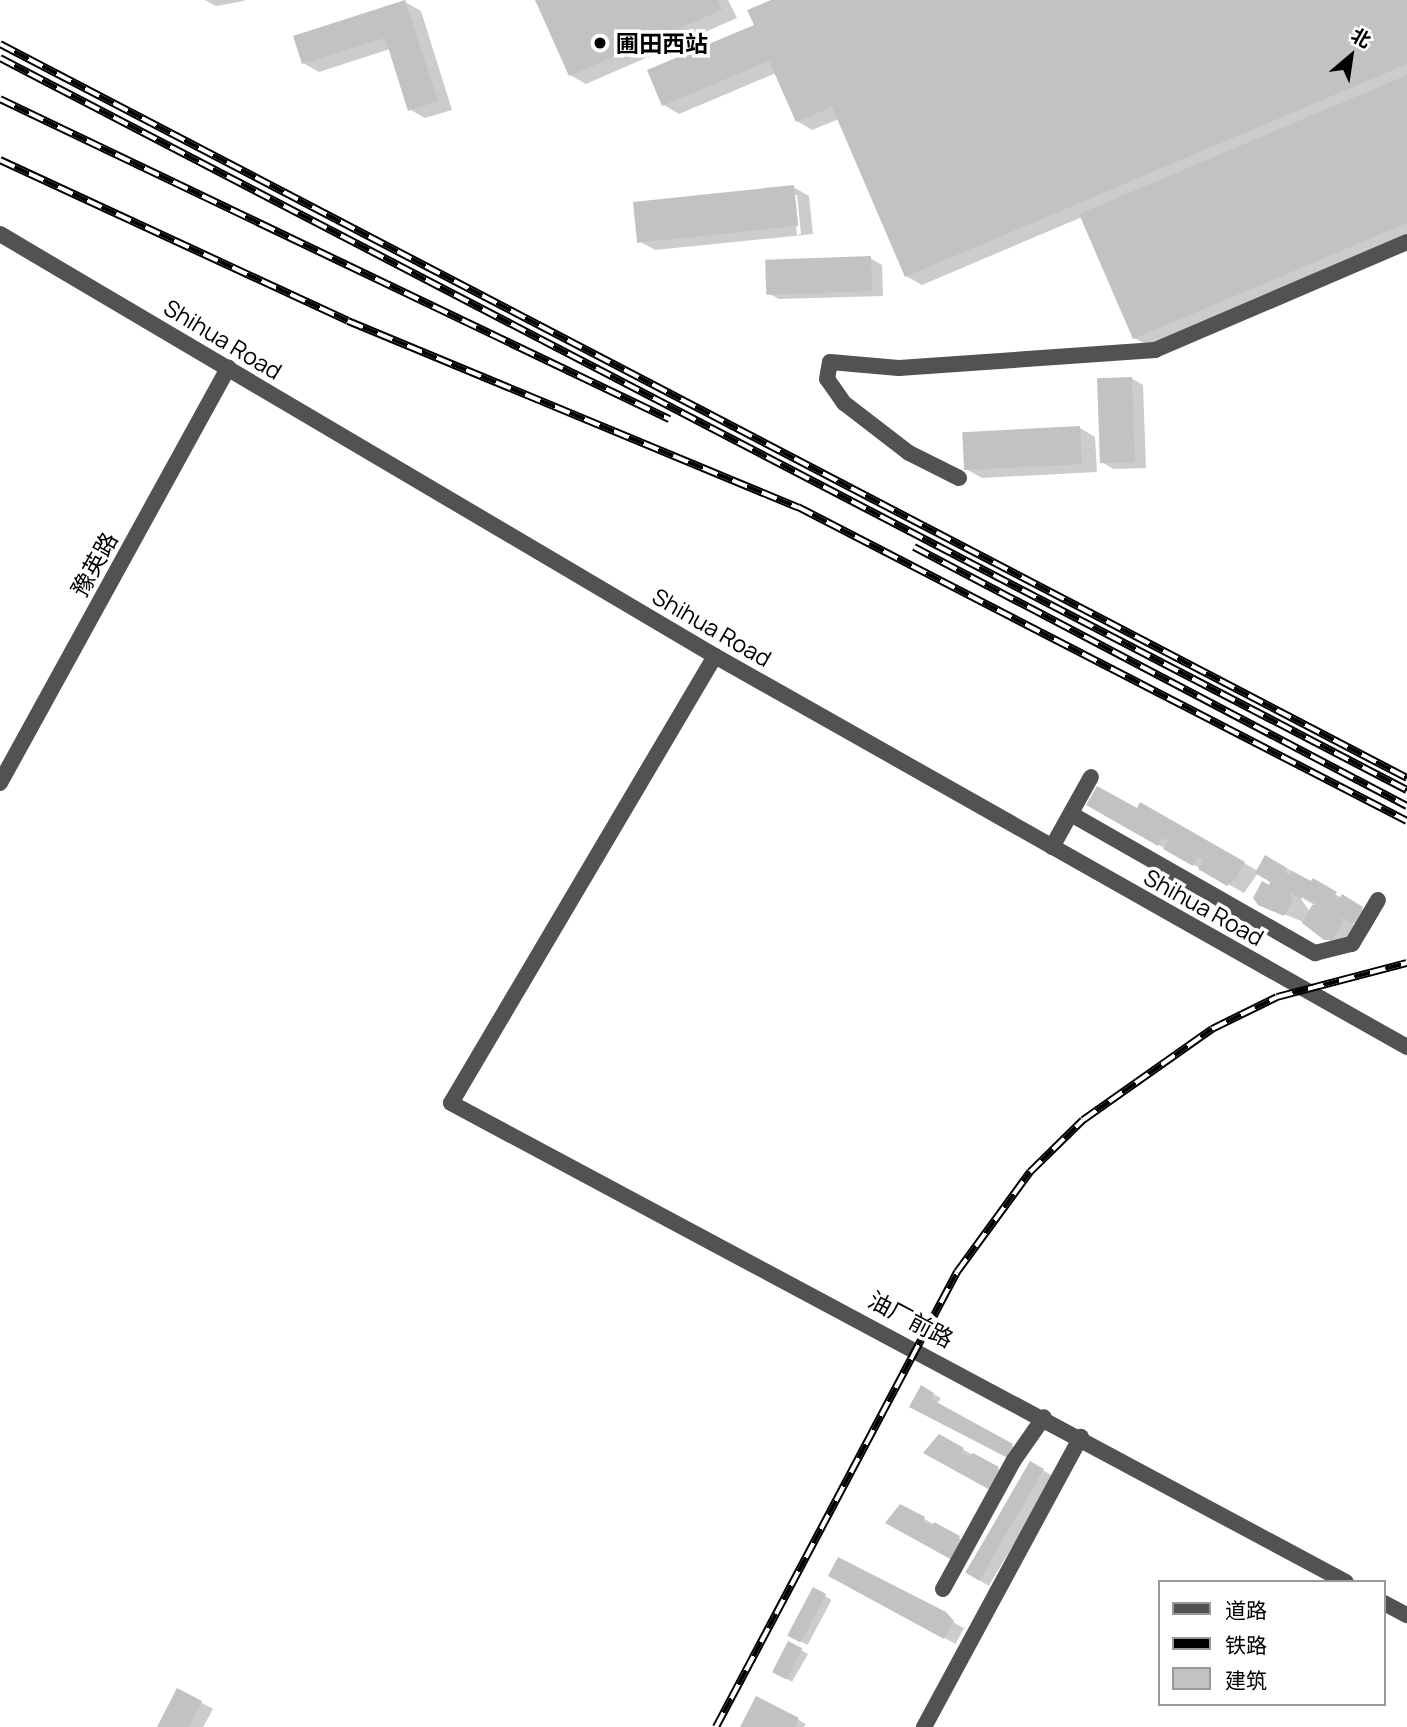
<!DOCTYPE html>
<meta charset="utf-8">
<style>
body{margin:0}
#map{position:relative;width:1407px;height:1727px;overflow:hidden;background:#fff;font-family:Manrope,"Noto Sans SC",sans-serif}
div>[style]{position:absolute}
.shadow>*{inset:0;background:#0003;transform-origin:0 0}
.building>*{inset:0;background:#c2c2c2;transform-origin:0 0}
.minor>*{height:16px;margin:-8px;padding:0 8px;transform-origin:8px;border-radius:8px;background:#525252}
.rail>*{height:8px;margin-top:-4px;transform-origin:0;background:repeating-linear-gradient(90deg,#fff 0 16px,#000 0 32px);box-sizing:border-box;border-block:2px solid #000}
.dots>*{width:19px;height:19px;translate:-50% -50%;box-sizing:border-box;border:4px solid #fff;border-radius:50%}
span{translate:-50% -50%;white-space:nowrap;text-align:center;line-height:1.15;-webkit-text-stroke:7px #fff;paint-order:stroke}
.poi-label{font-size:23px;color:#000;font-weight:700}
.left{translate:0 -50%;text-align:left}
.street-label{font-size:23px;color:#000}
.legend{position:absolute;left:1158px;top:1580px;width:228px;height:126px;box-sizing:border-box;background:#fff;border:2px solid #999;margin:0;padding:9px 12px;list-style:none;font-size:21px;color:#000}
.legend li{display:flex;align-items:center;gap:14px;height:35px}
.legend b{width:35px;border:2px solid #999}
.north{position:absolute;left:1316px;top:21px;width:70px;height:70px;-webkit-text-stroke:5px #fff;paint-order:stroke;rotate:29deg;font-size:19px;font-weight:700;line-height:28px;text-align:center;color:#000}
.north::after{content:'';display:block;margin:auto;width:24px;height:32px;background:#000;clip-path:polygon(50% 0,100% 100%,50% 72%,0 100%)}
</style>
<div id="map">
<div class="shadow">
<i style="clip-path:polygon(205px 0,244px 0,244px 1px,216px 6px)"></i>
<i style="clip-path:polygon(537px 0,728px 0,737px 18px,586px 84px,570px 75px)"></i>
<i style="clip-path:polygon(775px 0,1407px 0,1407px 238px,1150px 346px,1134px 338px,1082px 217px,922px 285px,906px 276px,839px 119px,812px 130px,797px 121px,776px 73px,679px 114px,664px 105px,756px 26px)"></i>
<i style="clip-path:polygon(405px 2px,421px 11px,452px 110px,425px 118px,409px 109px,390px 49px,319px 72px,303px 63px)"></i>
<i style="clip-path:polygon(evenodd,793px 187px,809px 196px,813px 234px,655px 250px,639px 241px,793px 187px,793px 195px,797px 195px,801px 234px,797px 235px,793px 195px)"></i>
<i style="clip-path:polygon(870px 258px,882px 265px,883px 296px,779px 299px,768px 293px)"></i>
<i style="clip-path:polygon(1131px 378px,1143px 385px,1146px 468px,1113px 469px,1102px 462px)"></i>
<i style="clip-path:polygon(1080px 428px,1095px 437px,1097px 472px,982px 478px,966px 469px)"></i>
<i style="clip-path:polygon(evenodd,1141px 804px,1258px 871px,1266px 857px,1377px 917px,1369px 932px,1352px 922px,1357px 932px,1341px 948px,1301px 921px,1259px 904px,1273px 881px,1258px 873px,1244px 893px,1088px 805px,1137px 810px,1141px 804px,1299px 896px,1314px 905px,1310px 912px,1299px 896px)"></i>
<i style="clip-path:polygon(921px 1388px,941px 1398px,937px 1404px,1023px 1452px,1018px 1462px,932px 1414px)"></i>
<i style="clip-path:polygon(939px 1436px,1009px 1475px,1002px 1495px)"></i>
<i style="left:1031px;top:1463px;width:27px;height:127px;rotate:31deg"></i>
<i style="clip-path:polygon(901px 1506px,971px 1545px,964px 1564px)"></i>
<i style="left:839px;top:1559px;width:143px;height:18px;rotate:29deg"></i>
<i style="left:813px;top:1590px;width:21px;height:51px;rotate:28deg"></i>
<i style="left:789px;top:1643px;width:22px;height:32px;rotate:30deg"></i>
<i style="clip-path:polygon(178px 1690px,213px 1709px,203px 1727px,159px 1727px)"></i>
<i style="clip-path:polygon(757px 1698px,806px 1724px,804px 1727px,742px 1727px)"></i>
</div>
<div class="building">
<i style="clip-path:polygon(405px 0,438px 101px,408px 111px,385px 38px,302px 64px,293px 36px)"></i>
<i style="clip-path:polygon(535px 0,718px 0,722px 10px,569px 76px)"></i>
<i style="clip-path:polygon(771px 0,1407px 0,1407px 64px,905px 277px,832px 107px,796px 122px,769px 61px,662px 106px,647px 70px,754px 25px,747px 10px)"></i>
<i style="clip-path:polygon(1407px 75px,1407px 223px,1133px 339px,1079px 214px)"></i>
<i style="left:794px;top:185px;width:41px;height:162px;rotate:84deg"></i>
<i style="left:871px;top:256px;width:35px;height:106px;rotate:88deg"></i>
<i style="left:1132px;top:377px;width:85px;height:35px;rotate:88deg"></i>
<i style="left:1080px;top:426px;width:38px;height:118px;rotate:87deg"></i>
<i style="clip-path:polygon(1097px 786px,1137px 808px,1140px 802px,1245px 862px,1236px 878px,1227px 886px,1198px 869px,1203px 860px,1198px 857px,1193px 866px,1163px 849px,1168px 841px,1162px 838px,1158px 846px,1086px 805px)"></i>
<i style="clip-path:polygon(1265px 855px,1287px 868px,1284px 872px,1290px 875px,1292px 871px,1311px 881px,1313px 878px,1337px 892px,1334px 897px,1338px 900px,1342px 894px,1363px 907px,1353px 924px,1340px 917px,1343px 922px,1332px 940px,1324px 940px,1302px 923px,1312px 905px,1318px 905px,1303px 896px,1301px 899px,1288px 892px,1293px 899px,1284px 916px,1258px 905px,1253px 898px,1262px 881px,1269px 885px,1270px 882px,1255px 873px)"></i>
<i style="clip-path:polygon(921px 1385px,934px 1393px,931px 1399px,1013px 1444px,1006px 1457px,909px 1407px)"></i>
<i style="clip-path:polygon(939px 1434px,964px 1448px,961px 1452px,970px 1457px,973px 1453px,999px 1467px,990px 1490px,923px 1453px)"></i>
<i style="left:1030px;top:1461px;width:16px;height:129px;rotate:30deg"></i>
<i style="clip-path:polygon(900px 1504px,925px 1517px,923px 1522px,932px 1527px,934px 1522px,960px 1536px,952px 1560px,885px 1523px)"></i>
<i style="clip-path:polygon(838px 1557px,946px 1612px,954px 1621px,944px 1639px,828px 1576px)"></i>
<i style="left:813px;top:1587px;width:15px;height:55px;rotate:28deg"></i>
<i style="left:788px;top:1641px;width:16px;height:35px;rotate:27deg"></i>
<i style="clip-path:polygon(177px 1688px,202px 1701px,189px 1727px,157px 1727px)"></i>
<i style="clip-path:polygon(756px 1696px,799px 1718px,795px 1727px,740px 1727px)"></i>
</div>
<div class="minor">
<i style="left:0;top:234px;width:830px;rotate:30.55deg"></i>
<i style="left:715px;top:656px;width:795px;rotate:29.47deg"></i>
<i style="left:959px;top:478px;width:56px;rotate:-153.4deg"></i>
<i style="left:909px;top:453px;width:82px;rotate:-142.4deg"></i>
<i style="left:844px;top:403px;width:29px;rotate:-125deg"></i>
<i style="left:827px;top:379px;width:17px;rotate:-80deg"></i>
<i style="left:830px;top:362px;width:69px;rotate:5deg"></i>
<i style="left:899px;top:368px;width:257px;rotate:-4deg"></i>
<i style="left:1155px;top:350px;width:274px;rotate:-23.2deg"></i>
<i style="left:715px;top:656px;width:519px;rotate:120.57deg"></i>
<i style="left:451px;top:1103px;width:1015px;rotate:28.16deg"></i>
<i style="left:0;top:783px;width:474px;rotate:-61.2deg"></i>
<i style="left:1071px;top:814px;width:281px;rotate:29.7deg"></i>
<i style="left:1315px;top:953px;width:38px;rotate:-14deg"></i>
<i style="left:1352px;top:944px;width:51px;rotate:-59.4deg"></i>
<i style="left:1052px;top:847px;width:80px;rotate:-60.9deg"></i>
<i style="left:943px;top:1589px;width:147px;rotate:-61.2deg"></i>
<i style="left:1014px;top:1460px;width:52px;rotate:-55.1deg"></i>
<i style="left:1384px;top:1603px;width:26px;rotate:28deg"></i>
<i style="left:924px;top:1727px;width:330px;rotate:-61.6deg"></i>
</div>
<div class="rail">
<i style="left:0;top:44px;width:1587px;rotate:27.55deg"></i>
<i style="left:0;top:58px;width:1586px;rotate:27.49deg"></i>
<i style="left:0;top:99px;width:742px;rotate:25.56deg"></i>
<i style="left:0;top:160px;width:383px;rotate:24.8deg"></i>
<i style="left:348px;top:321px;width:487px;rotate:22.5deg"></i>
<i style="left:798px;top:507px;width:685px;rotate:27.28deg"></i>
<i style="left:914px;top:547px;width:557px;rotate:27.72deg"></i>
<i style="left:716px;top:1727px;width:515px;rotate:-62.09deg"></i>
<i style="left:957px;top:1272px;width:124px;rotate:-53.9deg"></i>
<i style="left:1030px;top:1172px;width:74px;rotate:-44.5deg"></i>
<i style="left:1083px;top:1120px;width:158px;rotate:-35.2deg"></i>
<i style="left:1212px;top:1029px;width:72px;rotate:-26.2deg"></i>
<i style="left:1277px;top:997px;width:134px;rotate:-14.7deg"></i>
</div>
<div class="dots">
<i style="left:600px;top:43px;background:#000"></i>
</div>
<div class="poi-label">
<span class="left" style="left:616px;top:43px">圃田西站</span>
</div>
<div class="street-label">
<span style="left:223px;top:339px;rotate:31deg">Shihua Road</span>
<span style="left:94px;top:564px;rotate:-61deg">豫英路</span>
<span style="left:712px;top:627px;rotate:30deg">Shihua Road</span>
<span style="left:1204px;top:907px;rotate:29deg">Shihua Road</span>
<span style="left:911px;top:1319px;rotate:28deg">油厂前路</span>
</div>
<ul class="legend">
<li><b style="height:9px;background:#525252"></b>道路</li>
<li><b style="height:9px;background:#000"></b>铁路</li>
<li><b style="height:19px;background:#c2c2c2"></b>建筑</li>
</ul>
<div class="north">北</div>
</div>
